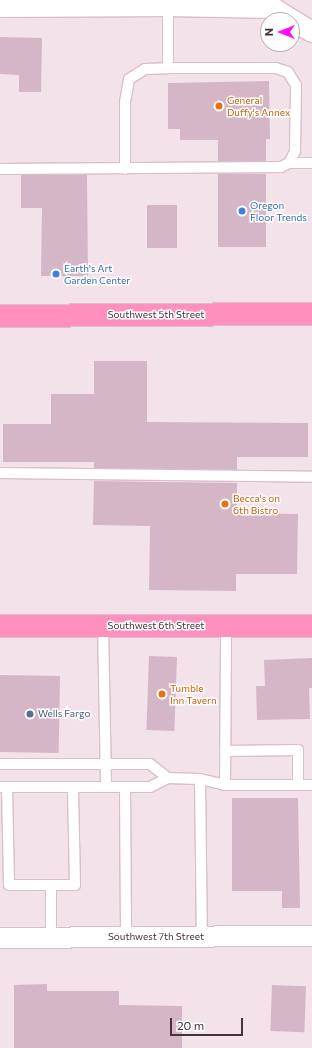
<!DOCTYPE html>
<style>
body{margin:0}
#map{position:relative;width:312px;height:1048px;overflow:hidden;background:#f3e2e9;font-family:Commissioner,sans-serif}
div>[style]{position:absolute}
.building>*{inset:0;background:#d5b6c7;transform-origin:0 0}
.roads{filter:drop-shadow(1px 0 #dabecb) drop-shadow(-1px 0 #dabecb) drop-shadow(0 1px #dabecb) drop-shadow(0 -1px #dabecb)}
.service>*{height:10px;margin:-5px;padding:0 5px;transform-origin:5px;border-radius:5px;background:#fff}
.minor>*{height:20px;margin:-10px;padding:0 10px;transform-origin:10px;border-radius:10px;background:#fff}
.primary>*{height:22px;margin:-11px;padding:0 11px;transform-origin:11px;border-radius:11px;background:#ff8fbd}
.dots>*{width:11px;height:11px;translate:-50% -50%;box-sizing:border-box;border:2px solid #fff;border-radius:50%}
span{translate:-50% -50%;white-space:nowrap;text-align:center;line-height:1.15;-webkit-text-stroke:3px #fff;paint-order:stroke}
.food-label{font-size:10px;color:#c56008}
.left{translate:0 -50%;text-align:left}
.shop-label{font-size:10px;color:#366cbe}
.street-label{font-size:10px;color:#45323c}
.service-label{font-size:10px;color:#4e5e75}
.north{position:absolute;left:260px;top:12px;width:40px;height:40px;box-sizing:border-box;background:#fff;border:1px solid #b5adb1;border-radius:50%;rotate:270deg;font-size:11px;font-weight:700;line-height:16px;text-align:center;color:#45323c}
.north::after{content:'';display:block;margin:auto;width:14px;height:18px;background:#ff0dfa;clip-path:polygon(50% 0,100% 100%,50% 72%,0 100%)}
.scale{position:absolute;left:170px;top:1018px;width:73px;height:18px;box-sizing:border-box;border:2px solid #45323c;border-top:0;padding-left:5px;font-size:12px;line-height:14px;white-space:nowrap;color:#45323c;-webkit-text-stroke:3px #fff;paint-order:stroke}
</style>
<div id="map">
<div class="building">
<i style="clip-path:polygon(0 37px,42px 38px,41px 92px,19px 92px,19px 75px,0 74px)"></i>
<i style="clip-path:polygon(269px 81px,270px 139px,266px 139px,266px 161px,218px 161px,218px 140px,180px 140px,180px 129px,168px 129px,168px 83px)"></i>
<i style="left:218px;top:174px;width:48px;height:73px"></i>
<i style="clip-path:polygon(21px 175px,87px 175px,88px 276px,41px 276px,42px 208px,21px 208px)"></i>
<i style="left:147px;top:205px;width:30px;height:43px"></i>
<i style="clip-path:polygon(94px 361px,147px 361px,147px 422px,308px 423px,308px 457px,237px 457px,237px 470px,94px 468px,94px 462px,3px 462px,3px 424px,51px 424px,51px 394px,94px 394px)"></i>
<i style="clip-path:polygon(94px 481px,237px 483px,237px 513px,298px 514px,297px 574px,236px 574px,236px 591px,149px 590px,150px 526px,93px 525px)"></i>
<i style="left:149px;top:656px;width:28px;height:74px;rotate:2deg"></i>
<i style="clip-path:polygon(312px 658px,312px 688px,309px 688px,310px 719px,257px 720px,256px 686px,265px 686px,264px 660px)"></i>
<i style="left:0;top:675px;width:60px;height:77px;rotate:1deg"></i>
<i style="clip-path:polygon(232px 798px,298px 798px,300px 908px,282px 908px,282px 891px,232px 891px)"></i>
<i style="clip-path:polygon(47px 984px,47px 991px,119px 991px,119px 1005px,182px 1006px,182px 1048px,14px 1048px,14px 985px)"></i>
<i style="left:272px;top:985px;width:34px;height:46px;rotate:2deg"></i>
</div>
<div class="roads">
<div class="service">
<i style="left:289px;top:163px;width:23px"></i>
<i style="left:0;top:169px;width:281px;rotate:-0.4deg"></i>
<i style="left:281px;top:167px;width:9px;rotate:-27deg"></i>
<i style="left:289px;top:163px;width:13px;rotate:-63deg"></i>
<i style="left:295px;top:151px;width:66px;rotate:-89.1deg"></i>
<i style="left:296px;top:85px;width:15px;rotate:-122deg"></i>
<i style="left:288px;top:72px;width:13px;rotate:-162deg"></i>
<i style="left:276px;top:68px;width:108px;rotate:180deg"></i>
<i style="left:168px;top:68px;width:62px;rotate:-90deg"></i>
<i style="left:125px;top:169px;width:67px;rotate:-90deg"></i>
<i style="left:125px;top:102px;width:23px;rotate:-80deg"></i>
<i style="left:129px;top:79px;width:19px;rotate:-32deg"></i>
<i style="left:145px;top:69px;width:23px;rotate:-2deg"></i>
<i style="left:0;top:473px;width:312px;rotate:0.7deg"></i>
<i style="left:103px;top:626px;width:161px;rotate:88.9deg"></i>
<i style="left:225px;top:751px;width:73px;rotate:-0.8deg"></i>
<i style="left:298px;top:750px;width:35px;rotate:90deg"></i>
<i style="left:0;top:764px;width:150px"></i>
<i style="left:150px;top:764px;width:23px;rotate:38deg"></i>
<i style="left:200px;top:779px;width:158px;rotate:89.3deg"></i>
<i style="left:225px;top:785px;width:159px;rotate:-89.6deg"></i>
<i style="left:0;top:787px;width:150px"></i>
<i style="left:150px;top:787px;width:20px;rotate:-27deg"></i>
<i style="left:168px;top:778px;width:32px;rotate:2deg"></i>
<i style="left:200px;top:779px;width:26px;rotate:13deg"></i>
<i style="left:225px;top:785px;width:87px"></i>
<i style="left:7px;top:787px;width:98px;rotate:88.8deg"></i>
<i style="left:9px;top:885px;width:66px"></i>
<i style="left:75px;top:885px;width:98px;rotate:-91.2deg"></i>
<i style="left:125px;top:787px;width:150px;rotate:89.6deg"></i>
<i style="left:51px;top:885px;width:52px;rotate:90deg"></i>
</div>
<div class="minor">
<i style="left:263px;top:2px;width:57px;rotate:31.5deg"></i>
<i style="left:0;top:7px;width:168px;rotate:-0.3deg"></i>
<i style="left:168px;top:6px;width:106px;rotate:1.1deg"></i>
<i style="left:0;top:938px;width:312px;rotate:-0.4deg"></i>
</div>
<div class="primary">
<i style="left:0;top:316px;width:312px;rotate:-0.4deg"></i>
<i style="left:0;top:626px;width:312px"></i>
</div>
</div>
<div class="dots">
<i style="left:219px;top:106px;background:#e8710a"></i>
<i style="left:242px;top:211px;background:#3f7fe0"></i>
<i style="left:56px;top:274px;background:#3f7fe0"></i>
<i style="left:225px;top:504px;background:#e8710a"></i>
<i style="left:162px;top:694px;background:#e8710a"></i>
<i style="left:30px;top:714px;background:#5c6f8a"></i>
</div>
<div class="food-label">
<span class="left" style="left:227px;top:106px">General<br>Duffy's Annex</span>
<span class="left" style="left:233px;top:504px">Becca's on<br>6th Bistro</span>
<span class="left" style="left:170px;top:694px">Tumble<br>Inn Tavern</span>
</div>
<div class="shop-label">
<span class="left" style="left:250px;top:211px">Oregon<br>Floor Trends</span>
<span class="left" style="left:64px;top:274px">Earth's Art<br>Garden Center</span>
</div>
<div class="street-label">
<span style="left:156px;top:315px">Southwest 5th Street</span>
<span style="left:156px;top:626px">Southwest 6th Street</span>
<span style="left:156px;top:937px">Southwest 7th Street</span>
</div>
<div class="service-label">
<span class="left" style="left:38px;top:714px">Wells Fargo</span>
</div>
<div class="north">N</div>
<div class="scale">20 m</div>
</div>
